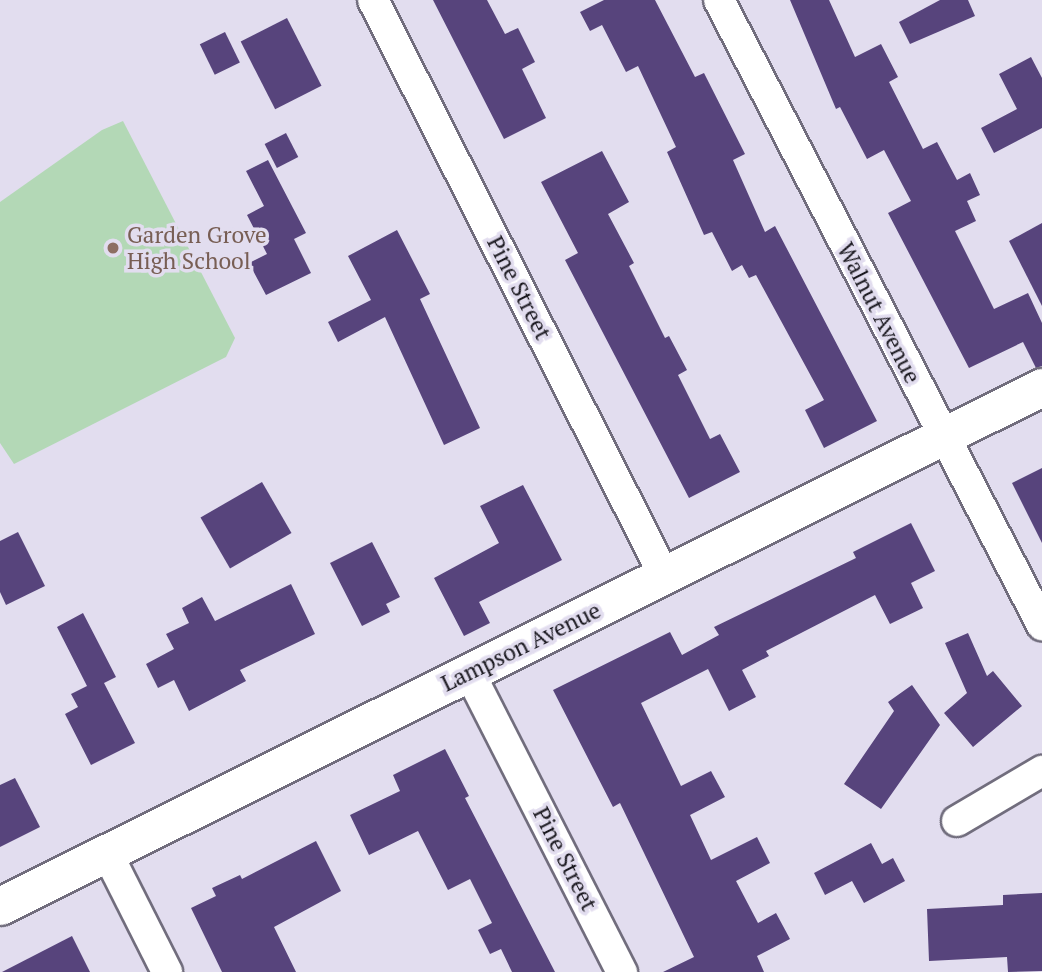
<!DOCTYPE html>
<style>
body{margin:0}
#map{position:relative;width:1042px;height:972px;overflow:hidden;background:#e2ddef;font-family:"PT Serif",serif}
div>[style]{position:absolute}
.green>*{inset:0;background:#b3d8b6}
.building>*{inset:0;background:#57447c;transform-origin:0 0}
.roads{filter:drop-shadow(2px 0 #716d7d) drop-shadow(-2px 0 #716d7d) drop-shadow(0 2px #716d7d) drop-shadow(0 -2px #716d7d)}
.minor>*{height:30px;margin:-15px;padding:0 15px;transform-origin:15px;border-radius:15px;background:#fff}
.tertiary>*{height:37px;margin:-18.5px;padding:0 18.5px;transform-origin:18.5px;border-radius:18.5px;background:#fff}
.dots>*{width:19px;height:19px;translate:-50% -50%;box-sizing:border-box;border:4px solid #e2ddef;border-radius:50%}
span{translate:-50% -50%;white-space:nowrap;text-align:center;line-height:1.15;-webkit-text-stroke:7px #e2ddef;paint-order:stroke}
.education-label{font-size:23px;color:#785e54}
.left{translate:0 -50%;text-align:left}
.street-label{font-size:23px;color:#1b1920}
</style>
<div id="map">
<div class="green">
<i style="clip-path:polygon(123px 121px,235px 338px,226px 357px,14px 464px,0 443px,0 202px,102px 130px)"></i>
</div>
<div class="building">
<i style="clip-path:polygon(433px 0,487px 0,505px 34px,518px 28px,535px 62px,522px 69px,546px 118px,504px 139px)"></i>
<i style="clip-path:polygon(604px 0,655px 0,695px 77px,704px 73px,745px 154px,733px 160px,765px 232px,775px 226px,877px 421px,824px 448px,805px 410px,824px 400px,756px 275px,749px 278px,742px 265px,732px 271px,712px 232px,704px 235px,667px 152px,676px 147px,638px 66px,626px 72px,602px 25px,590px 31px,580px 12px)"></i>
<i style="clip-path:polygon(790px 0,829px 0,855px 57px,881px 44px,898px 77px,889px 82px,923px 149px,937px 142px,957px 180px,970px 173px,980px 195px,967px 201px,976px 221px,955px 231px,994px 309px,1028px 293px,1042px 323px,1042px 366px,1036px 368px,1023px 342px,969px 368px,888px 213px,911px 201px,884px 150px,867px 159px,840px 107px,836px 109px)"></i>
<i style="clip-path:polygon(940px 0,968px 0,975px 16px,910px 44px,899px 22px)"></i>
<i style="left:287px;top:18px;width:76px;height:52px;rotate:63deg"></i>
<i style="left:225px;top:32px;width:34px;height:28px;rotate:64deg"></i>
<i style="clip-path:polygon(1031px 57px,1042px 78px,1042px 128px,994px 153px,981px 128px,1017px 109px,999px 74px)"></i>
<i style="left:286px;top:133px;width:27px;height:24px;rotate:63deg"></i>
<i style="clip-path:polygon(602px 151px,629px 202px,608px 214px,634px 263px,629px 266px,665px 338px,669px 336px,687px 370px,678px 375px,710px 439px,720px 434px,740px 472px,689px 498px,565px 260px,578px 253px,541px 182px)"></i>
<i style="clip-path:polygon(268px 160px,306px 233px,294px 239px,311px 273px,266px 295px,249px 263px,267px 254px,247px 215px,264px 206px,246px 171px)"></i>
<i style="clip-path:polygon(1042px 223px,1042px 306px,1009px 241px)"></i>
<i style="clip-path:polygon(397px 230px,430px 294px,420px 299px,480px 428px,444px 445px,385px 317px,338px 342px,328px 322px,371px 300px,348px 256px)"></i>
<i style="clip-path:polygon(1042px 468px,1042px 543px,1012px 483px)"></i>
<i style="left:262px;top:482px;width:59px;height:71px;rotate:60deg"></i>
<i style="clip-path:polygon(523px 485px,562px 560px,479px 602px,490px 623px,464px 636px,434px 578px,499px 543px,480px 506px)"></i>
<i style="clip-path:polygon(911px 523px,935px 571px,911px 583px,923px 608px,890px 624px,875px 595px,766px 651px,769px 656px,742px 670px,756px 697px,729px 711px,708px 669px,641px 703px,681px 786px,711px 771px,725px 797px,690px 815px,711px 860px,757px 837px,770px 863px,736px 881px,758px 923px,776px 913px,790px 939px,757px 956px,764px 972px,663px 972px,694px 957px,620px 803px,613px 807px,553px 690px,670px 632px,682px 655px,719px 635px,714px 627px,856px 558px,853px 552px)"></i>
<i style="clip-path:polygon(18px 532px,45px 586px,6px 605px,0 592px,0 541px)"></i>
<i style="clip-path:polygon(372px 542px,400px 597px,386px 604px,390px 612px,362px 626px,330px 563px)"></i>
<i style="clip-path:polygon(291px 584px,315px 634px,240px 670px,246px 681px,189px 711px,174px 680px,158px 688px,146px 664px,174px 649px,166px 634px,189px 623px,182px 608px,202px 597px,215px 621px)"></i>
<i style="clip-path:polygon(83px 613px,116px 677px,104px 683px,135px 743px,91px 765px,65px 714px,78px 707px,71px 694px,87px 686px,57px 627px)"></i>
<i style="clip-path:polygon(968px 633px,987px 676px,993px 671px,1022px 706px,973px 747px,944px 713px,967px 693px,945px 643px)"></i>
<i style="clip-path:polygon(912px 685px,940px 725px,881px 809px,844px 784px,894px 711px,888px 702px)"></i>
<i style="clip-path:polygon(445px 749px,469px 796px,465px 798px,555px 972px,512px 972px,501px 949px,490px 954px,478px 930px,492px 923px,470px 879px,448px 890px,418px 831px,369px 855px,350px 815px,400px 791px,393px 775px)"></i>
<i style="clip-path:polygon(15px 778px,40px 827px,0 847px,0 785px)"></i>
<i style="clip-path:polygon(316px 841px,341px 891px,274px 927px,296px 972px,222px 972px,191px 908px,216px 896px,212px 888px,240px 875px,242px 879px)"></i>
<i style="clip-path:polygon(871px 843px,882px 864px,893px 858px,905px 881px,864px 903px,852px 881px,825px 895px,814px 873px)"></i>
<i style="clip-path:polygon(1042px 893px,1042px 971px,1008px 972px,1007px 957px,929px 961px,927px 909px,1003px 905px,1003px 895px)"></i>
<i style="clip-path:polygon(72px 936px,90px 972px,2px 972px)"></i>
</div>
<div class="roads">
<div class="minor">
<i style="left:373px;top:0;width:644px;rotate:63.16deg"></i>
<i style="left:719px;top:0;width:704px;rotate:62.67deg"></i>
<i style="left:469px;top:672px;width:337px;rotate:63deg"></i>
<i style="left:957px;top:821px;width:99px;rotate:-30.5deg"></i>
<i style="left:107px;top:853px;width:133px;rotate:63.2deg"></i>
</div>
<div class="tertiary">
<i style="left:0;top:906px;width:1164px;rotate:-26.48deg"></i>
</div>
</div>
<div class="dots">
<i style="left:113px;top:248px;background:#8d6e63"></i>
</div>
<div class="education-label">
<span class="left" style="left:127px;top:248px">Garden Grove<br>High School</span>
</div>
<div class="street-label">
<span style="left:519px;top:288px;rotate:63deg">Pine Street</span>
<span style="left:879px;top:313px;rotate:63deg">Walnut Avenue</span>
<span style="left:521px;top:647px;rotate:-26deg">Lampson Avenue</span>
<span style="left:565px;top:859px;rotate:63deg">Pine Street</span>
</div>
</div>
